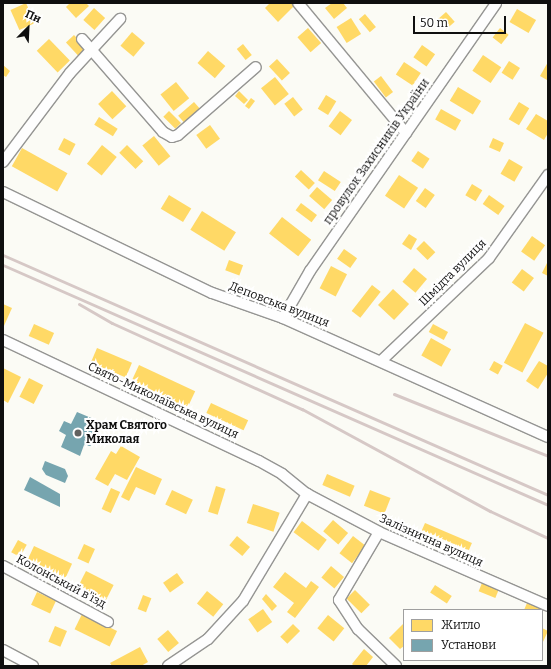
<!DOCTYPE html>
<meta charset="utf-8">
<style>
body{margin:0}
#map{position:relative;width:551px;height:669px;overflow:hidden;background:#fbfbf5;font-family:Bitter,serif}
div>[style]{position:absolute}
.homes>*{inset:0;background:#ffd966;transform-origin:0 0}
.public>*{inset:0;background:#76a5af}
.roads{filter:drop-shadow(1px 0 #959593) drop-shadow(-1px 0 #959593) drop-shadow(0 1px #959593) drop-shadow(0 -1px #959593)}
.street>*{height:10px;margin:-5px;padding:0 5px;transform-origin:5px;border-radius:5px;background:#fefefe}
.rail>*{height:3px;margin:-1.5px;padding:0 1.5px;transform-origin:1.5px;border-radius:1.5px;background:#d6c8c6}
.dots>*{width:11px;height:11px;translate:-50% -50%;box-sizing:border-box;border:2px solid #fff;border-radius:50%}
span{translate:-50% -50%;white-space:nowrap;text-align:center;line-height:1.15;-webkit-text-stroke:4px #fff;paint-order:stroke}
.street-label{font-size:12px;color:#0f0f0f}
.poi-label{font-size:12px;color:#0f0f0f;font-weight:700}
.left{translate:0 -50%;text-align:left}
.frame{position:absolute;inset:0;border:4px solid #0f0f0f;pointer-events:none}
.legend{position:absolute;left:403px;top:609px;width:140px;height:52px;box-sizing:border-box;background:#fff;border:1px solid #9f9f9f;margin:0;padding:5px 7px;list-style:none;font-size:12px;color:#0f0f0f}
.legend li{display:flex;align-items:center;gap:8px;height:20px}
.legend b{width:20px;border:1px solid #9f9f9f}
.north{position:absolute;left:8px;top:8px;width:40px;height:40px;-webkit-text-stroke:3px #fff;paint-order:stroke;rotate:24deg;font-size:11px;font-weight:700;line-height:16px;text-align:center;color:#0f0f0f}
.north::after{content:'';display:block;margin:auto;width:14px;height:18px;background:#0f0f0f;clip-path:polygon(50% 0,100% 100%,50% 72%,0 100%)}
.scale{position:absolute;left:413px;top:16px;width:93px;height:18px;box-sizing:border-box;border:2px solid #0f0f0f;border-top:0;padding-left:5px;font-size:12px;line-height:14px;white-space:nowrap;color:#0f0f0f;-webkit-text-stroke:3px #fff;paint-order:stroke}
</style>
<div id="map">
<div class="homes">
<i style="left:26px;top:3px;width:22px;height:17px;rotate:66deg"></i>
<i style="clip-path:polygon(70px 3px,86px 3px,89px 6px,76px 18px,66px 7px)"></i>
<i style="clip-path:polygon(270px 3px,292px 3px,295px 5px,278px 22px,265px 8px)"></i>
<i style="clip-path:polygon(332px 3px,343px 3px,347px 8px,334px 19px,325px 8px)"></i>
<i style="left:94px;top:8px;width:15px;height:16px;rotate:42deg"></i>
<i style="left:517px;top:9px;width:22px;height:15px;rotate:30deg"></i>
<i style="left:446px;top:12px;width:13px;height:11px;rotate:48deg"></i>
<i style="left:365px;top:14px;width:17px;height:8px;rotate:50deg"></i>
<i style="left:351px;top:18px;width:19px;height:17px;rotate:58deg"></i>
<i style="left:308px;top:28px;width:20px;height:14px;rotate:49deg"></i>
<i style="left:500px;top:28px;width:11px;height:12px;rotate:38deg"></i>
<i style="left:132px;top:32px;width:17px;height:18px;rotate:40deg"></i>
<i style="left:74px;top:35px;width:18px;height:11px;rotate:47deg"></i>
<i style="left:49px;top:39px;width:30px;height:17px;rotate:46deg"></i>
<i style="left:243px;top:44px;width:14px;height:8px;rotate:51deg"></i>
<i style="left:422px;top:45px;width:16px;height:15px;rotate:35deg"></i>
<i style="left:208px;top:51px;width:23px;height:16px;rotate:41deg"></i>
<i style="left:483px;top:55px;width:22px;height:19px;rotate:34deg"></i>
<i style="left:277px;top:59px;width:19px;height:11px;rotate:47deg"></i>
<i style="left:509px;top:61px;width:13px;height:14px;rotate:32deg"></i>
<i style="left:404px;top:62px;width:20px;height:15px;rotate:33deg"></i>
<i style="clip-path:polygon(548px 62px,548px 79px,547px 80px,540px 76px)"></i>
<i style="clip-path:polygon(3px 65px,10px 71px,6px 77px,3px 75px)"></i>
<i style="left:381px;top:76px;width:20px;height:9px;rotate:53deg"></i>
<i style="left:275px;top:77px;width:22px;height:18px;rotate:51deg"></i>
<i style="left:176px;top:82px;width:21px;height:20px;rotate:51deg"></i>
<i style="left:458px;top:87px;width:27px;height:16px;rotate:31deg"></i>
<i style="left:112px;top:91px;width:21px;height:19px;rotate:47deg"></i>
<i style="clip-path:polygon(239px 91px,248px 100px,244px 104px,235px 96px)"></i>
<i style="left:326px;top:95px;width:12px;height:16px;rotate:31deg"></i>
<i style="left:293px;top:97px;width:16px;height:11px;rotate:52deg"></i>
<i style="left:251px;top:98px;width:5px;height:10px;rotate:37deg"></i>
<i style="left:194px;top:102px;width:11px;height:21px;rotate:49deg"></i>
<i style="left:519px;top:102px;width:12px;height:20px;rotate:31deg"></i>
<i style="left:441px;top:109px;width:23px;height:12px;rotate:29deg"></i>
<i style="left:169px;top:111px;width:17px;height:8px;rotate:45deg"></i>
<i style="left:340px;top:111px;width:15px;height:19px;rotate:37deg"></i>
<i style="clip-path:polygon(536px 114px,548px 121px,548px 133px,544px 140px,526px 129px)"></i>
<i style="left:99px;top:117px;width:22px;height:9px;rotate:32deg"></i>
<i style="left:210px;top:125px;width:17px;height:17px;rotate:54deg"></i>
<i style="left:154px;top:136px;width:26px;height:15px;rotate:51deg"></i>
<i style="left:64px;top:138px;width:13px;height:13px;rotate:27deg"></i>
<i style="left:493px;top:138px;width:12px;height:10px;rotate:24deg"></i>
<i style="left:102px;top:145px;width:19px;height:24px;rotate:39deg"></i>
<i style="left:127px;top:145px;width:23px;height:11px;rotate:45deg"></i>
<i style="left:22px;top:148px;width:52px;height:21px;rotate:29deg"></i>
<i style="left:418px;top:151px;width:14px;height:12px;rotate:34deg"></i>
<i style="left:509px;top:159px;width:16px;height:17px;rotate:30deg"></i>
<i style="left:301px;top:170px;width:19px;height:9px;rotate:43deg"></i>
<i style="left:324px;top:171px;width:20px;height:11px;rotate:33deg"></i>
<i style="left:399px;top:175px;width:23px;height:25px;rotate:34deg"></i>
<i style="left:472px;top:184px;width:12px;height:13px;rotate:31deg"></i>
<i style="left:317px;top:187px;width:20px;height:12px;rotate:41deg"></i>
<i style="left:425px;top:188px;width:12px;height:16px;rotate:35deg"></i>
<i style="left:169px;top:195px;width:26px;height:16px;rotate:31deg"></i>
<i style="left:489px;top:195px;width:19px;height:11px;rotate:35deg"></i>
<i style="left:301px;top:203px;width:20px;height:9px;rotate:37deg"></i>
<i style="left:202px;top:211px;width:40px;height:22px;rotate:32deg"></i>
<i style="left:282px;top:217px;width:37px;height:21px;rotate:38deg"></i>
<i style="clip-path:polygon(409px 234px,417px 239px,411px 250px,402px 244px)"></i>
<i style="left:532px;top:236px;width:16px;height:19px;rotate:35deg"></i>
<i style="left:424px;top:241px;width:16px;height:11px;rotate:45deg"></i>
<i style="left:344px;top:249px;width:16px;height:12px;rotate:35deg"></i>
<i style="left:229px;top:260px;width:15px;height:11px;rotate:20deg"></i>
<i style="clip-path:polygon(548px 261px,548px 276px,542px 273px)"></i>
<i style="left:331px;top:266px;width:18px;height:25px;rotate:27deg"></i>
<i style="left:414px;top:268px;width:17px;height:18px;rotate:40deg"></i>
<i style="left:522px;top:269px;width:15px;height:17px;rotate:37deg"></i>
<i style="left:372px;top:285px;width:11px;height:33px;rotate:38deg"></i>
<i style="left:393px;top:289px;width:22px;height:22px;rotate:43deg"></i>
<i style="clip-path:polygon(3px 304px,12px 308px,3px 328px)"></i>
<i style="left:525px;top:323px;width:21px;height:45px;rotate:28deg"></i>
<i style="left:34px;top:324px;width:22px;height:13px;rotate:24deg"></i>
<i style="left:433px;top:324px;width:17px;height:9px;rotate:28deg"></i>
<i style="left:431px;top:338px;width:23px;height:20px;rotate:29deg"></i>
<i style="left:97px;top:348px;width:38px;height:16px;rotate:23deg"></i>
<i style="left:494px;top:361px;width:10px;height:10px;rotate:29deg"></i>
<i style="clip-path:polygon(539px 361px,548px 366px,548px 373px,538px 389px,526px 381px)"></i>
<i style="left:139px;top:365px;width:62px;height:20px;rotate:25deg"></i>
<i style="clip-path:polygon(3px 368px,21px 377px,8px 403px,3px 400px)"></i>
<i style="left:29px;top:378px;width:16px;height:21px;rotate:27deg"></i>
<i style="left:211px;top:403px;width:41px;height:11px;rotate:25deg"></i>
<i style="clip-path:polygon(121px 446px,140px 457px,127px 480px,115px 474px,108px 486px,95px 479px,111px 451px,116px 454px)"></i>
<i style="clip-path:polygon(136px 467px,162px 479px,155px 495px,136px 487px,129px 501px,121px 497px)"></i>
<i style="left:327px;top:474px;width:30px;height:12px;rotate:23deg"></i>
<i style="left:216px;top:486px;width:10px;height:27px;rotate:17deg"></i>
<i style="left:111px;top:488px;width:10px;height:23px;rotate:24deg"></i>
<i style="left:172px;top:490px;width:23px;height:16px;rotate:25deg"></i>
<i style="left:370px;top:490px;width:22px;height:17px;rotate:21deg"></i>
<i style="left:253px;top:504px;width:28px;height:20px;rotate:18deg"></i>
<i style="left:333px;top:520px;width:20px;height:15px;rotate:41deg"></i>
<i style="left:302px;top:521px;width:31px;height:14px;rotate:37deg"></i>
<i style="left:425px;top:523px;width:51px;height:8px;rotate:23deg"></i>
<i style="left:237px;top:536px;width:17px;height:12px;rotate:40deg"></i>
<i style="left:353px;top:536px;width:16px;height:22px;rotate:38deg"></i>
<i style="left:18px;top:540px;width:10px;height:14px;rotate:29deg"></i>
<i style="left:84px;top:544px;width:12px;height:16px;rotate:24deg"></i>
<i style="left:34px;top:546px;width:42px;height:20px;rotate:25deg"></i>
<i style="left:331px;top:566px;width:17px;height:15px;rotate:40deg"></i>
<i style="left:86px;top:571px;width:31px;height:19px;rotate:27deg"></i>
<i style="clip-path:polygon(285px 572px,306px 588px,311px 581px,319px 587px,295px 618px,287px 612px,294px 603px,273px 587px)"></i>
<i style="left:177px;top:573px;width:12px;height:17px;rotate:55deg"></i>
<i style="left:482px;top:583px;width:18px;height:9px;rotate:22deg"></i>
<i style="left:435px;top:585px;width:20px;height:9px;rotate:33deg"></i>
<i style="left:355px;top:590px;width:21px;height:12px;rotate:45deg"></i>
<i style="left:207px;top:591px;width:21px;height:16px;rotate:39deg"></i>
<i style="left:37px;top:592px;width:21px;height:14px;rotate:25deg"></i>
<i style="clip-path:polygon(266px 594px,277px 606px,272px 611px,262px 599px)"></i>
<i style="left:143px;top:595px;width:9px;height:15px;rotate:21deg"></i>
<i style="clip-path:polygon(527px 603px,545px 610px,524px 610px)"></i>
<i style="left:263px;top:609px;width:16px;height:18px;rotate:55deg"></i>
<i style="left:82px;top:614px;width:39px;height:17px;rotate:26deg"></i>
<i style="left:328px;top:615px;width:21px;height:17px;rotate:39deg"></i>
<i style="left:293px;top:624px;width:10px;height:18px;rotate:45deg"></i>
<i style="clip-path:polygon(403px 624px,404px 646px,400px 649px,389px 638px)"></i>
<i style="left:55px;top:626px;width:13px;height:17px;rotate:23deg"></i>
<i style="clip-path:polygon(542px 628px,548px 631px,542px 644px)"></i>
<i style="left:168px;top:630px;width:17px;height:14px;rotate:50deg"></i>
<i style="clip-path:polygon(140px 647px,148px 662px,141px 666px,112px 666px,110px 663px)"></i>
<i style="clip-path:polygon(364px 649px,373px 657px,366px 666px,354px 666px,352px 664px)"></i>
</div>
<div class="public">
<i style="clip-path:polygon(77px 412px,96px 420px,91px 430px,96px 436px,96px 442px,90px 446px,84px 445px,80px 456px,61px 447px,66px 435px,59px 431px,64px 421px,71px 424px)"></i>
<i style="clip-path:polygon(45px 461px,65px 469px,68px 476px,65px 483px,46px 475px,42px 469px)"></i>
<i style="clip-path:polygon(30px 477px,60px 494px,60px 507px,24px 490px)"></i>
</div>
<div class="roads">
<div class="street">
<i style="left:298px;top:3px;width:169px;rotate:50.3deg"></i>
<i style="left:82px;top:39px;width:123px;rotate:48.9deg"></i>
<i style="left:163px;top:132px;width:10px;rotate:29deg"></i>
<i style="left:172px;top:137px;width:6px;rotate:-18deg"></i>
<i style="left:178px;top:135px;width:103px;rotate:-41.1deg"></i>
<i style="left:3px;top:162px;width:111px;rotate:-53deg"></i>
<i style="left:70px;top:73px;width:74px;rotate:-47.2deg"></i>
<i style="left:3px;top:192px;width:232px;rotate:25.8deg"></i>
<i style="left:212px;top:293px;width:75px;rotate:19.4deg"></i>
<i style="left:283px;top:318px;width:290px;rotate:24.2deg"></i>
<i style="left:283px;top:318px;width:54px;rotate:-60.1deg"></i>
<i style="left:310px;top:271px;width:326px;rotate:-55.2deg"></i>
<i style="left:3px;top:340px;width:283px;rotate:25.3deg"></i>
<i style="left:259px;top:461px;width:26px;rotate:29deg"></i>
<i style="left:282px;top:474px;width:32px;rotate:39deg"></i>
<i style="left:307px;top:494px;width:81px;rotate:27.8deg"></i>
<i style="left:379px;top:532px;width:184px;rotate:23.6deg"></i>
<i style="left:381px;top:361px;width:149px;rotate:-43.6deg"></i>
<i style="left:489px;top:258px;width:102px;rotate:-54.6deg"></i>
<i style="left:379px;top:532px;width:79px;rotate:120.5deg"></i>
<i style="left:339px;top:600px;width:35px;rotate:57deg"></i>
<i style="left:358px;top:629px;width:53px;rotate:44.2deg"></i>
<i style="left:3px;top:566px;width:119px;rotate:28.1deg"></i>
<i style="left:3px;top:650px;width:34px;rotate:28deg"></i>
<i style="left:168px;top:666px;width:48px;rotate:-34deg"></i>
<i style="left:208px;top:639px;width:52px;rotate:-47.4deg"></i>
<i style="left:243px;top:601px;width:125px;rotate:-59.1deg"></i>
</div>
</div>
<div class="rail">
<i style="left:3px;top:255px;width:596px;rotate:23.77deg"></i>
<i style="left:3px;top:265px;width:596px;rotate:23.77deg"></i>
<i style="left:79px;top:304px;width:38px;rotate:30deg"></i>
<i style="left:112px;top:323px;width:209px;rotate:24.4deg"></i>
<i style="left:302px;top:409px;width:214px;rotate:28.5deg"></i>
<i style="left:490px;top:511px;width:64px;rotate:25deg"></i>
<i style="left:394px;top:394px;width:166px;rotate:21.9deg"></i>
</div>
<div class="dots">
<i style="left:78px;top:433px;background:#626260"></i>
</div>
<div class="street-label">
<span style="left:377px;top:152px;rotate:-55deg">провулок Захисників України</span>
<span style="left:453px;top:273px;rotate:-45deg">Шмідта вулиця</span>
<span style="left:279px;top:305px;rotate:21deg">Деповська вулиця</span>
<span style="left:163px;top:401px;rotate:25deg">Свято-Миколаївська вулиця</span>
<span style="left:431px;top:541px;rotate:24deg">Залізнична вулиця</span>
<span style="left:61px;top:582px;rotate:28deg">Колонський в'їзд</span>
</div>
<div class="poi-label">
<span class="left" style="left:86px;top:433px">Храм Святого<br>Миколая</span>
</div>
<div class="frame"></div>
<ul class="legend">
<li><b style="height:11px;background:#ffd966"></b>Житло</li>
<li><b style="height:11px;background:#76a5af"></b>Установи</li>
</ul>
<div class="north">Пн</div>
<div class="scale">50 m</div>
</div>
